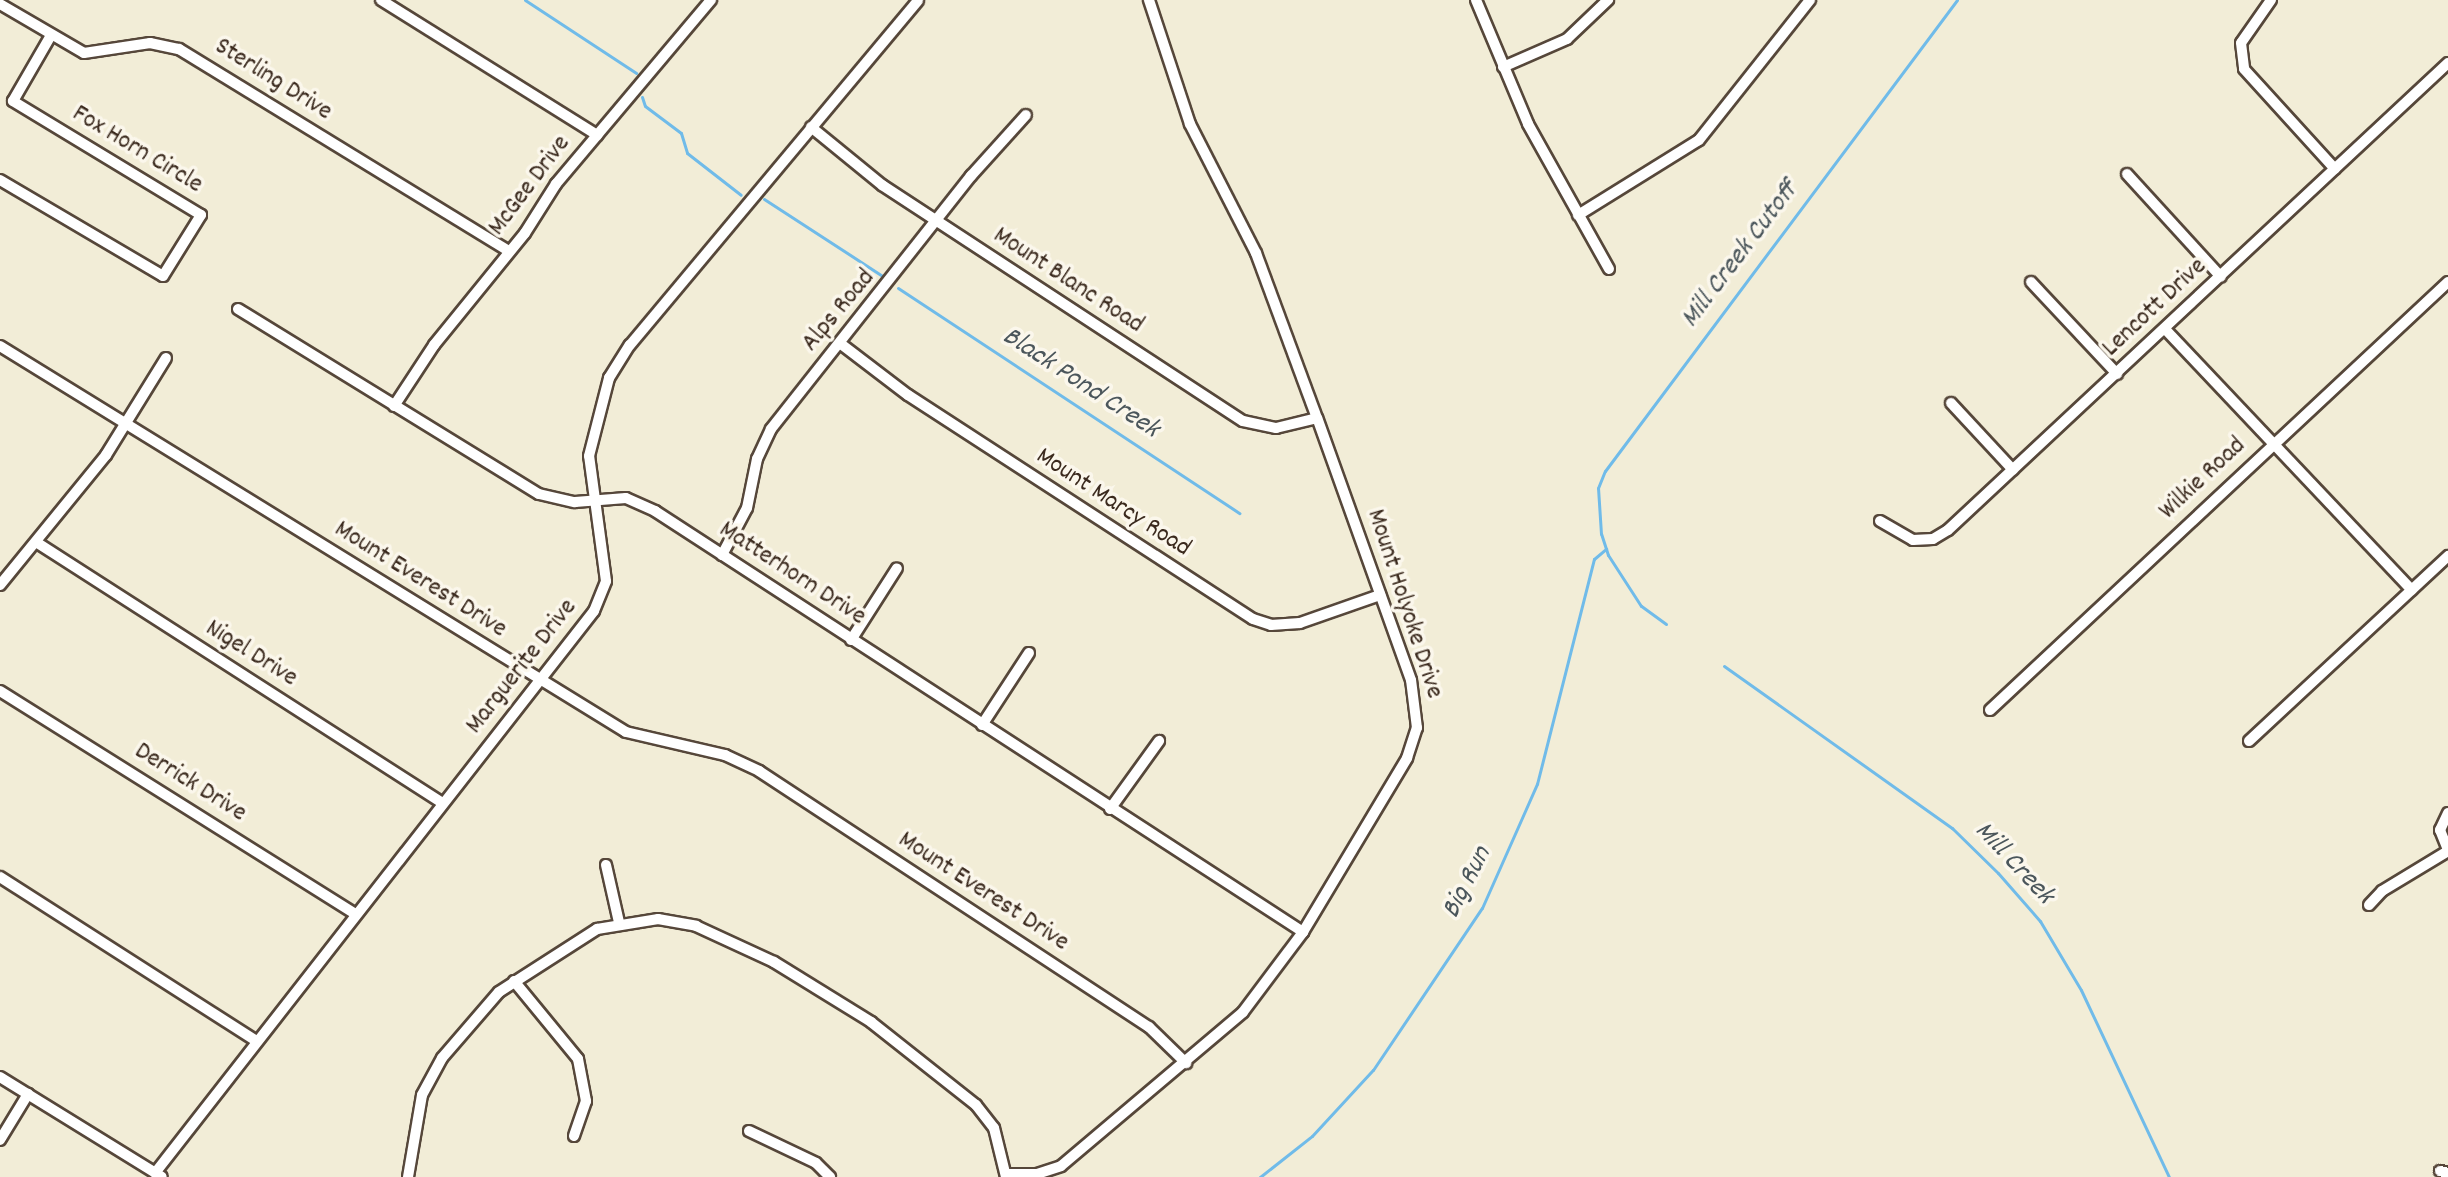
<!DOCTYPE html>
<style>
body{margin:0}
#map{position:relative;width:2448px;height:1177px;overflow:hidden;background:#f2edd7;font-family:Dekko,sans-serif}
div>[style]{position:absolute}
.stream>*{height:3px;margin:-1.5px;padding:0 1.5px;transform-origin:1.5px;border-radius:1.5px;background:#70bbe9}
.roads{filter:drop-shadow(2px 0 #56473a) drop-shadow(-2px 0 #56473a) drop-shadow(0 2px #56473a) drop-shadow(0 -2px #56473a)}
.minor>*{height:10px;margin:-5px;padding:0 5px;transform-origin:5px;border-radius:5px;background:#fff}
span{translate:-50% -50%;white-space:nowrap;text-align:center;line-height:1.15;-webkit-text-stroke:7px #fbf7ec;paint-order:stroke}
.street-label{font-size:26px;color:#3b2a1e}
.water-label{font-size:28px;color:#4b565b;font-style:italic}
</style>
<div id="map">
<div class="stream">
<i style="left:525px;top:0;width:133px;rotate:33.3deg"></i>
<i style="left:642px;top:97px;width:9px;rotate:72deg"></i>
<i style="left:645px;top:106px;width:45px;rotate:36.9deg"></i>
<i style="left:681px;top:133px;width:21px;rotate:73deg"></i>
<i style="left:687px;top:153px;width:68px;rotate:37.9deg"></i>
<i style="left:764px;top:199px;width:143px;rotate:33deg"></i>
<i style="left:898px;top:288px;width:409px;rotate:33.4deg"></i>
<i style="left:1666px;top:624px;width:31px;rotate:-144deg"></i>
<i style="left:1641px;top:606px;width:61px;rotate:-122.9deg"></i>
<i style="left:1608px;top:555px;width:22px;rotate:-108deg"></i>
<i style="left:1601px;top:534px;width:46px;rotate:-93.7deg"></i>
<i style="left:1598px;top:488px;width:18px;rotate:-68deg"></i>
<i style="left:1605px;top:471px;width:588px;rotate:-53.23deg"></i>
<i style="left:1724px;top:666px;width:280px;rotate:35.4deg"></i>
<i style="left:1952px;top:828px;width:64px;rotate:44.4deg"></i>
<i style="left:1998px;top:873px;width:64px;rotate:48.8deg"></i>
<i style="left:2040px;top:921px;width:80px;rotate:59.3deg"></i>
<i style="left:2081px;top:990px;width:207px;rotate:64.8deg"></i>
<i style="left:1260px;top:1177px;width:66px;rotate:-38.3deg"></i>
<i style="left:1312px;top:1136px;width:90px;rotate:-47.3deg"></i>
<i style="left:1373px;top:1070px;width:195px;rotate:-56.1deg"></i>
<i style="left:1482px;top:908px;width:136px;rotate:-66.1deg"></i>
<i style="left:1537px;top:784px;width:232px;rotate:-75.8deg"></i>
<i style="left:1594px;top:559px;width:16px;rotate:-40deg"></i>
</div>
<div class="roads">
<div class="minor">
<i style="left:381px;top:0;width:255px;rotate:32deg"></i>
<i style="left:1476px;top:0;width:134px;rotate:67.2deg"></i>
<i style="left:1528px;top:124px;width:166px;rotate:60.8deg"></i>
<i style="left:2271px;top:0;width:52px;rotate:124.9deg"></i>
<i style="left:2241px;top:43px;width:26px;rotate:83deg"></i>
<i style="left:2244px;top:69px;width:135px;rotate:47.7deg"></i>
<i style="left:0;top:4px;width:97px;rotate:30.3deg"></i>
<i style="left:84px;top:53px;width:67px;rotate:-8.6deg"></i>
<i style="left:150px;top:43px;width:30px;rotate:12deg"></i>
<i style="left:179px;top:49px;width:387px;rotate:31.5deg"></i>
<i style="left:1503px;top:67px;width:70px;rotate:-23.6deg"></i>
<i style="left:1567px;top:39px;width:57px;rotate:-43.6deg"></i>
<i style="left:811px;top:127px;width:92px;rotate:39.2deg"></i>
<i style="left:882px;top:185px;width:431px;rotate:33.2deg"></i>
<i style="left:1243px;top:421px;width:34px;rotate:12deg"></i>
<i style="left:1276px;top:428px;width:42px;rotate:-13.7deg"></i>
<i style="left:2127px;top:174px;width:139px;rotate:47.6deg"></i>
<i style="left:0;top:180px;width:189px;rotate:30.5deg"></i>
<i style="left:163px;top:276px;width:72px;rotate:-58.1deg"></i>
<i style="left:201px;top:215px;width:220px;rotate:-148.8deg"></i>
<i style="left:13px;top:101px;width:74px;rotate:-60deg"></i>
<i style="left:1578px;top:215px;width:142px;rotate:-31.8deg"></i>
<i style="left:1699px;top:140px;width:179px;rotate:-51.6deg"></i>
<i style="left:2031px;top:282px;width:126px;rotate:46.9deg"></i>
<i style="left:238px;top:309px;width:353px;rotate:31.6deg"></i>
<i style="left:539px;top:494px;width:37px;rotate:13deg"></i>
<i style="left:575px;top:502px;width:51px;rotate:-4.5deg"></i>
<i style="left:626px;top:498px;width:32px;rotate:24deg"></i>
<i style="left:655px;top:511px;width:773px;rotate:33.01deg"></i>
<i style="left:2165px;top:329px;width:359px;rotate:46.6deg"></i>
<i style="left:841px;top:344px;width:84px;rotate:37.3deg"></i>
<i style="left:908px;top:395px;width:411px;rotate:33deg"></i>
<i style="left:1253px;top:619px;width:19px;rotate:18deg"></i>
<i style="left:1271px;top:625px;width:29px;rotate:-4deg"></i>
<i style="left:1300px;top:623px;width:85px;rotate:-19.3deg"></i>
<i style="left:0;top:346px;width:735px;rotate:31.66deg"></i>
<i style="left:626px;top:732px;width:102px;rotate:13.1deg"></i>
<i style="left:725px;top:755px;width:38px;rotate:25deg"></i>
<i style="left:759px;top:771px;width:467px;rotate:33.3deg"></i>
<i style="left:1149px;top:1027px;width:52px;rotate:44.2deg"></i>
<i style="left:1951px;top:403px;width:91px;rotate:47.2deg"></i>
<i style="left:394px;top:406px;width:73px;rotate:-56.7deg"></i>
<i style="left:434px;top:345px;width:144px;rotate:-50.9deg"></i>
<i style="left:525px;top:233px;width:58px;rotate:-57.7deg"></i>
<i style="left:556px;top:184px;width:241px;rotate:-49.9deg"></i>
<i style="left:1880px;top:521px;width:38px;rotate:30deg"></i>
<i style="left:1913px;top:540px;width:20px;rotate:-3deg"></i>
<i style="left:1933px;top:539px;width:17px;rotate:-31deg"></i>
<i style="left:1948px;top:530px;width:684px;rotate:-43.05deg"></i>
<i style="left:36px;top:542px;width:483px;rotate:32.7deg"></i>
<i style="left:722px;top:555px;width:53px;rotate:-62deg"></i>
<i style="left:747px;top:508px;width:50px;rotate:-78.5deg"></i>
<i style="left:757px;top:459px;width:33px;rotate:-65deg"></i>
<i style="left:771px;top:429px;width:323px;rotate:-51.7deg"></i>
<i style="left:971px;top:176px;width:82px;rotate:-48deg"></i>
<i style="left:0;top:585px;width:168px;rotate:-50.8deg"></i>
<i style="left:106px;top:455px;width:114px;rotate:-58.3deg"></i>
<i style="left:851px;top:640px;width:85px;rotate:-57.4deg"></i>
<i style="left:0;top:691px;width:420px;rotate:32.1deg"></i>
<i style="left:1990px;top:710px;width:627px;rotate:-43.06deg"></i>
<i style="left:982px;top:725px;width:86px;rotate:-56.9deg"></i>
<i style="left:2249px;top:741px;width:272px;rotate:-42.9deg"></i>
<i style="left:1110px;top:809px;width:84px;rotate:-54.2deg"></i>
<i style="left:2448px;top:813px;width:19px;rotate:115deg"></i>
<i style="left:2440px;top:830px;width:22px;rotate:68deg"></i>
<i style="left:606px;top:865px;width:58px;rotate:77.2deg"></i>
<i style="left:0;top:877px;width:304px;rotate:32.6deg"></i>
<i style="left:2369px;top:905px;width:19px;rotate:-47deg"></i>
<i style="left:2382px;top:891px;width:77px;rotate:-31.2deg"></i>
<i style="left:514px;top:981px;width:101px;rotate:50.6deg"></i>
<i style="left:578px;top:1059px;width:43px;rotate:79.2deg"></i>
<i style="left:586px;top:1101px;width:37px;rotate:109deg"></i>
<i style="left:0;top:1077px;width:190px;rotate:31.7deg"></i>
<i style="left:749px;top:1131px;width:74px;rotate:25.5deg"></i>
<i style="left:816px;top:1163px;width:20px;rotate:45deg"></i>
<i style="left:0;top:1140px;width:54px;rotate:-58.7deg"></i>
<i style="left:2440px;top:1171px;width:8px;rotate:14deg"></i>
<i style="left:155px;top:1173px;width:713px;rotate:-52.01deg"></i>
<i style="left:594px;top:611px;width:32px;rotate:-68deg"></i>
<i style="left:606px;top:581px;width:126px;rotate:-97.7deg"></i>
<i style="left:589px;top:456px;width:81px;rotate:-75.6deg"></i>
<i style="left:609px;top:378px;width:39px;rotate:-58deg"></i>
<i style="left:630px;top:345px;width:449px;rotate:-50.1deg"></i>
<i style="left:1006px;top:1174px;width:31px"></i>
<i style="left:1037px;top:1174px;width:25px;rotate:-18deg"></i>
<i style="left:1061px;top:1166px;width:238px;rotate:-40.2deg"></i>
<i style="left:1243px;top:1012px;width:100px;rotate:-53.1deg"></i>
<i style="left:1303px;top:932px;width:203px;rotate:-59.1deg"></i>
<i style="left:1407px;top:758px;width:32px;rotate:-72deg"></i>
<i style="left:1417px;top:728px;width:48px;rotate:-97.1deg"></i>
<i style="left:1411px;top:680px;width:278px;rotate:-109.7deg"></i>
<i style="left:1317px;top:418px;width:176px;rotate:-110.3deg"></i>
<i style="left:1256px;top:253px;width:145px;rotate:-117.1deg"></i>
<i style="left:1190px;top:124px;width:131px;rotate:-108.3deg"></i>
<i style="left:408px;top:1177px;width:83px;rotate:-80.3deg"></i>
<i style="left:422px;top:1095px;width:42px;rotate:-61.6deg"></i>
<i style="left:442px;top:1058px;width:87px;rotate:-49.2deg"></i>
<i style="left:499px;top:992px;width:117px;rotate:-32.7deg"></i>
<i style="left:597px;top:929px;width:62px;rotate:-9.3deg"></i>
<i style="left:658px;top:919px;width:39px;rotate:10deg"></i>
<i style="left:696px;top:926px;width:86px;rotate:24.8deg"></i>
<i style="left:774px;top:962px;width:114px;rotate:31.7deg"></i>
<i style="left:871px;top:1022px;width:134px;rotate:38.3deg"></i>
<i style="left:976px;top:1105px;width:29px;rotate:52deg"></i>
<i style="left:994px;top:1128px;width:50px;rotate:76.2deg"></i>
</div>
</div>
<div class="street-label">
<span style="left:273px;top:80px;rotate:32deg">Sterling Drive</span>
<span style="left:137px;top:150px;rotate:31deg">Fox Horn Circle</span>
<span style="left:530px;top:186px;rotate:-53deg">McGee Drive</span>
<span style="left:1068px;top:281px;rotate:33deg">Mount Blanc Road</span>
<span style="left:2155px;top:308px;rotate:-43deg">Lencott Drive</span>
<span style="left:839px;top:311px;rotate:-50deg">Alps Road</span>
<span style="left:2203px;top:479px;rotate:-43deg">Wilkie Road</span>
<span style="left:1113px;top:503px;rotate:33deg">Mount Marcy Road</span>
<span style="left:792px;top:574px;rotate:33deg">Matterhorn Drive</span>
<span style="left:420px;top:580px;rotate:32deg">Mount Everest Drive</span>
<span style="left:1404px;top:604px;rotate:72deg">Mount Holyoke Drive</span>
<span style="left:251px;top:654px;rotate:32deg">Nigel Drive</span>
<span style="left:522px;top:667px;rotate:-52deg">Marguerite Drive</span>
<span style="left:190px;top:783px;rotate:32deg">Derrick Drive</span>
<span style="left:983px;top:892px;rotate:33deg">Mount Everest Drive</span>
</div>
<div class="water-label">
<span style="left:1741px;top:255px;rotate:-53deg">Mill Creek Cutoff</span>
<span style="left:1080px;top:384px;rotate:33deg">Black Pond Creek</span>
<span style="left:2013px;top:864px;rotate:47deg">Mill Creek</span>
<span style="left:1468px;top:883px;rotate:-63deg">Big Run</span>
</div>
</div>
